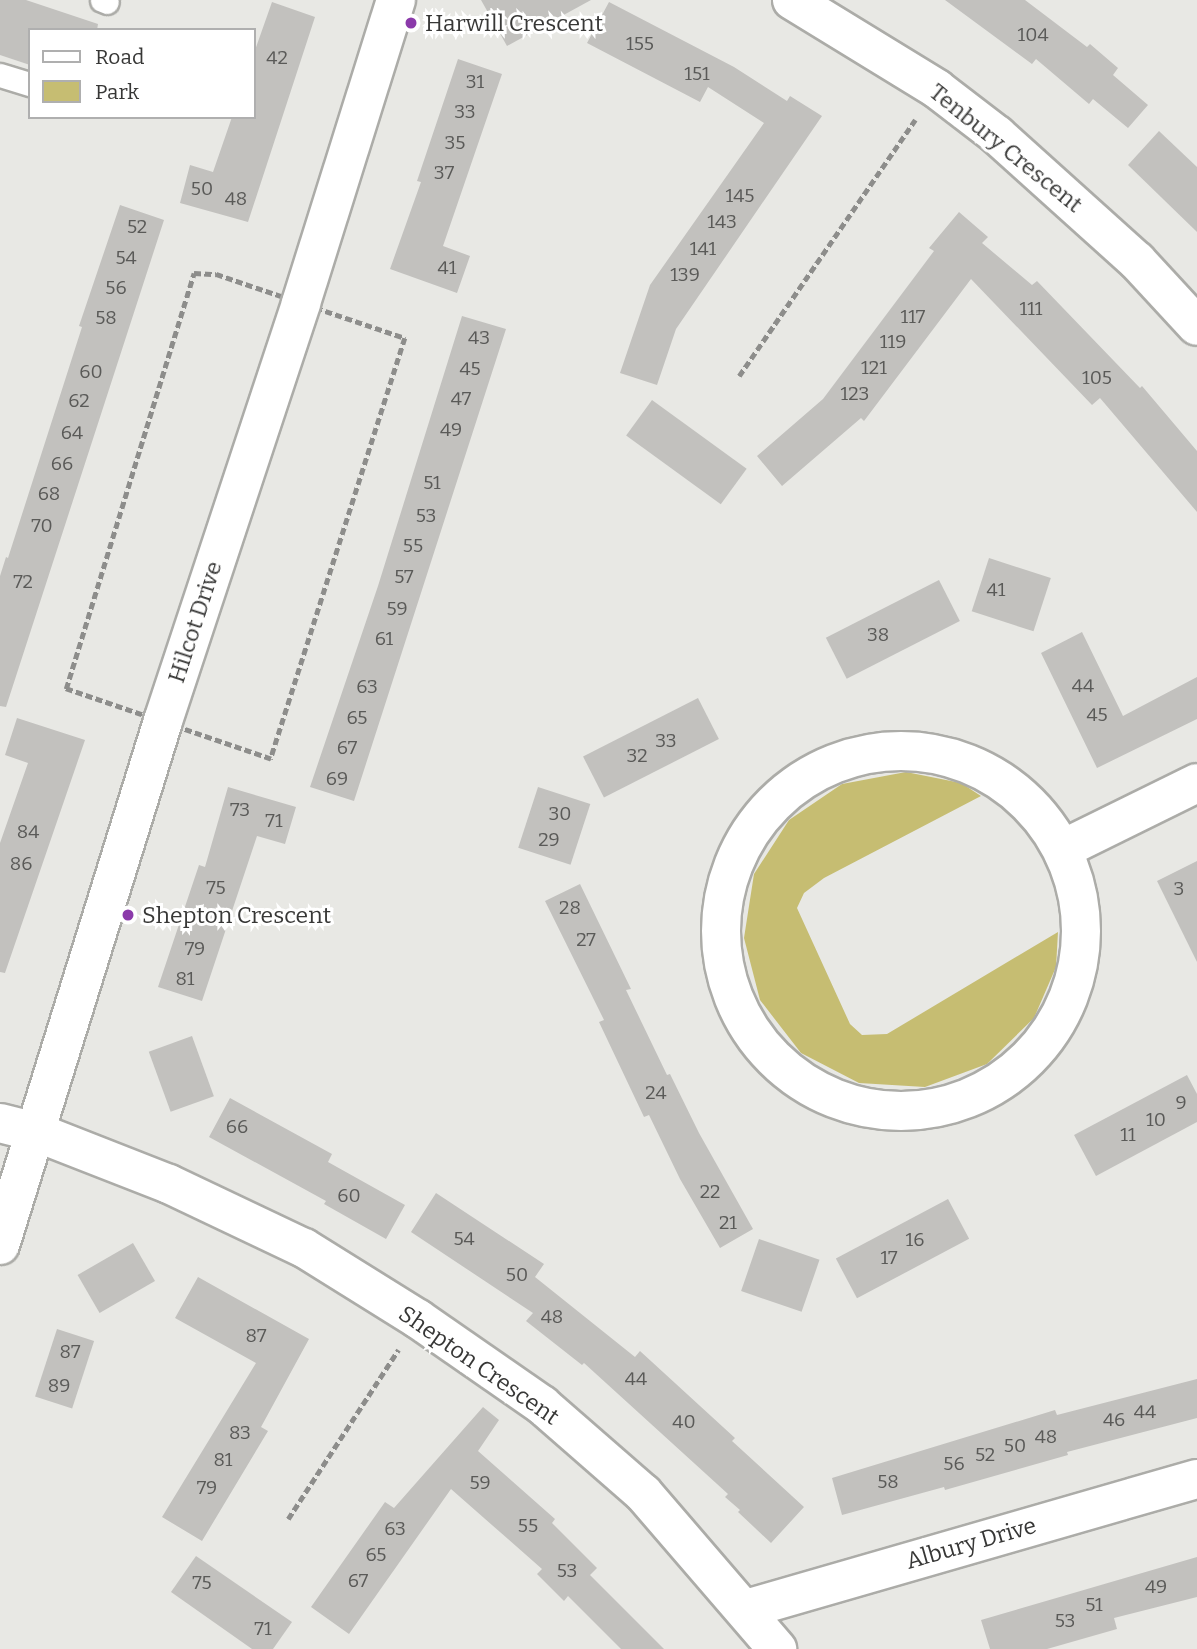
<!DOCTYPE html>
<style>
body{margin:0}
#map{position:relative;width:1197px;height:1649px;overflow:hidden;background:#e8e8e4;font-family:Bitter,serif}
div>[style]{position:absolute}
.green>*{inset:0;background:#c6bd72}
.building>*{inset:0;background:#c2c1be;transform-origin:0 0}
.path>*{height:4.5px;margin-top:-2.25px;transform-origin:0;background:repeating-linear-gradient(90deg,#8d8d8b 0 7px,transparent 0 10.5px)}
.roads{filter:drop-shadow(2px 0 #acaca8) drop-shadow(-2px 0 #acaca8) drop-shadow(0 2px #acaca8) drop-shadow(0 -2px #acaca8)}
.service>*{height:23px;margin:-11.5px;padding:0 11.5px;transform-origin:11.5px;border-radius:11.5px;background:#fff}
.minor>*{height:38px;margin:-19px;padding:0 19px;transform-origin:19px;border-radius:19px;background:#fff}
.minor>.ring{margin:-19px;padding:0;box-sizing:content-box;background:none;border:38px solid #fff;border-radius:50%}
.dots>*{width:19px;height:19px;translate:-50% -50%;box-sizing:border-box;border:4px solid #fff;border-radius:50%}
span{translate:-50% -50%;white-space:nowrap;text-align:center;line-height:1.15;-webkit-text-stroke:6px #fff;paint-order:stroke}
.number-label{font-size:19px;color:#5a5a58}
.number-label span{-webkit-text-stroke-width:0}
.poi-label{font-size:23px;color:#373736}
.left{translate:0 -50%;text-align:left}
.street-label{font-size:23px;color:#373736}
.legend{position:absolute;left:28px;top:28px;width:228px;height:91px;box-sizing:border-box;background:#fff;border:2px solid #afafaf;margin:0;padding:9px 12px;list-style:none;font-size:21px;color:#373736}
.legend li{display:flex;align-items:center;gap:14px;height:35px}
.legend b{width:35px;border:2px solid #afafaf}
</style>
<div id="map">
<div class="green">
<i style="clip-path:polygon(906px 772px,961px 783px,981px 796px,824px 878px,804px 893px,797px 908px,850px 1024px,862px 1035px,887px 1034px,1058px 932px,1056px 967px,1034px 1018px,987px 1064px,925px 1087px,859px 1083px,801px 1053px,760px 1000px,744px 938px,754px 874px,789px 820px,842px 784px)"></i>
</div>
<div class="building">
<i style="clip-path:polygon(0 0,26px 0,98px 24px,97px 30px,30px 30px,30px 65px,0 55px)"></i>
<i style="clip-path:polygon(481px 0,591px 0,507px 46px)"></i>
<i style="clip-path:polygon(945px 0,1025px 0,1087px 47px,1090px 44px,1118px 68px,1113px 75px,1148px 105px,1128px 128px,1093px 99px,1089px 104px,1036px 59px,1032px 64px)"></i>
<i style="clip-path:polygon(272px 2px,315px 17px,248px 222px,180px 203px,190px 165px,213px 172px,232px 117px,254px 117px,254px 53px)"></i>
<i style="clip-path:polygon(609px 2px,734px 67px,787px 101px,790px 96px,822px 116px,676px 329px,657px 385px,620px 373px,650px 285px,764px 123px,708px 87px,700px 102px,587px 43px)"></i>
<i style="clip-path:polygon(458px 59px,502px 74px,443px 246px,470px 256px,457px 293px,390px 269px,421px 182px,417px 181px)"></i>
<i style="clip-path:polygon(1159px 131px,1197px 167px,1197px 232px,1128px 165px)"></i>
<i style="clip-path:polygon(120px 205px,164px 220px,6px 707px,0 706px,0 576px,6px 557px,8px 558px,82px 327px,79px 326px)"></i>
<i style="clip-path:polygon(959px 212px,988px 237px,982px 243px,1032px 285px,1037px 281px,1140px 388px,1142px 386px,1197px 451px,1197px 512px,1100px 398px,1092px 405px,971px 279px,864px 421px,861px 418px,782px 486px,757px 456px,823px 399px,934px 251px,929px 248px)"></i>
<i style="clip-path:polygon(462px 316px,506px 329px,354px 801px,310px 787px,378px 586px)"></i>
<i style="left:652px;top:400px;width:117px;height:44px;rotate:36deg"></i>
<i style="left:989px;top:558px;width:65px;height:56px;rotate:18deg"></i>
<i style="left:939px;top:580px;width:46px;height:127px;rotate:63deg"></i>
<i style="clip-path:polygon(1082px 632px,1123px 716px,1197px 677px,1197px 719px,1097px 768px,1041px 653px)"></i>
<i style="left:698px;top:698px;width:46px;height:129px;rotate:63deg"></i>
<i style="clip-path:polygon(17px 718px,85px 740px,5px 973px,0 972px,0 843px,28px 763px,5px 755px)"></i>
<i style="clip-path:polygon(228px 787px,296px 807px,285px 844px,257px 836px,202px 1001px,158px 987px,199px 865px,205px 867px)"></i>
<i style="left:538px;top:787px;width:55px;height:64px;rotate:18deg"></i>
<i style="clip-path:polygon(1197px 861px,1197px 962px,1157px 881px)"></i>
<i style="clip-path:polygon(580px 884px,631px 989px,626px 990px,667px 1075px,670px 1074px,699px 1133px,753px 1229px,720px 1248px,680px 1179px,649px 1115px,644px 1117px,599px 1022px,604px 1020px,545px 901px)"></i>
<i style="left:192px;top:1036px;width:64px;height:46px;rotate:70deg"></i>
<i style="clip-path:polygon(1187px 1075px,1197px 1094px,1197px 1122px,1096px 1176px,1074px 1135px)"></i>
<i style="clip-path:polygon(230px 1098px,332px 1154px,328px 1162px,405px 1205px,386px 1239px,324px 1204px,326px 1201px,209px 1137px)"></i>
<i style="clip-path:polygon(436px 1193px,544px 1264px,535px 1277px,635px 1357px,640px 1351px,735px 1438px,732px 1441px,804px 1507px,771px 1543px,738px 1512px,740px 1510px,725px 1497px,728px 1494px,584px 1363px,582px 1365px,526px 1321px,533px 1313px,411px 1232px)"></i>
<i style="left:948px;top:1199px;width:45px;height:127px;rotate:62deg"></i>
<i style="left:759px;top:1239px;width:64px;height:55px;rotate:19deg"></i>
<i style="left:133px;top:1243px;width:44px;height:64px;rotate:60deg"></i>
<i style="clip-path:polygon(198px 1277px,309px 1339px,261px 1427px,268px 1431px,202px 1541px,162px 1517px,256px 1363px,175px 1318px)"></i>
<i style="left:57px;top:1329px;width:39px;height:71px;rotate:18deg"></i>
<i style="clip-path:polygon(1197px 1379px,1197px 1418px,1067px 1452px,1068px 1455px,945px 1490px,944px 1487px,842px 1515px,832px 1478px,1055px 1410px,1057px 1415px)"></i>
<i style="clip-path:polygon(483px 1407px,499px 1420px,478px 1451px,555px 1519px,552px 1523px,597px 1568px,590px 1575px,664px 1649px,621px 1649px,568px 1596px,564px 1601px,537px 1574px,542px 1569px,451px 1489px,349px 1634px,311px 1607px,385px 1502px,394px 1508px)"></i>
<i style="clip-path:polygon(196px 1556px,292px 1622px,273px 1649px,252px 1649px,171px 1592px)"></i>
<i style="clip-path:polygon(1197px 1557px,1197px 1597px,1114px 1618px,1117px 1629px,1047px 1649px,990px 1649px,981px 1620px)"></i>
</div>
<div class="path">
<i style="left:194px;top:273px;width:22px;rotate:3deg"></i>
<i style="left:216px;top:274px;width:200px;rotate:18.7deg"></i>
<i style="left:405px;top:338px;width:442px;rotate:107.7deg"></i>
<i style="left:271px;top:759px;width:217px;rotate:-161.1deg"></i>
<i style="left:66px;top:689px;width:435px;rotate:-72.9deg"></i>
<i style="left:739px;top:376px;width:311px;rotate:-55.5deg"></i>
<i style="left:288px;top:1519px;width:202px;rotate:-56.9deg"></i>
</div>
<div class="roads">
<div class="service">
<i style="left:102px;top:0;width:5px;rotate:22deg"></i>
<i style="left:0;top:75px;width:31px;rotate:17deg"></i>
</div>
<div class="minor">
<i style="left:792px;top:0;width:170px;rotate:31.5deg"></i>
<i style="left:937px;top:89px;width:76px;rotate:37.5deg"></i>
<i style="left:997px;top:135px;width:188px;rotate:42deg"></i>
<i style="left:1137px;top:261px;width:88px;rotate:47.3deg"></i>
<i class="ring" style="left:721px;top:751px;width:322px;height:322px"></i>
<i style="left:1063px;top:849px;width:149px;rotate:-26.2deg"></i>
<i style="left:0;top:1123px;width:37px;rotate:14deg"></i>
<i style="left:36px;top:1132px;width:143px;rotate:21.4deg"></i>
<i style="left:169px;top:1184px;width:149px;rotate:25.4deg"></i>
<i style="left:304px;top:1248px;width:134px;rotate:31.9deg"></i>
<i style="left:418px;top:1319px;width:151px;rotate:34.7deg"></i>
<i style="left:542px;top:1405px;width:134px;rotate:41.1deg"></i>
<i style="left:643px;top:1493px;width:206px;rotate:49.3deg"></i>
<i style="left:0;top:1245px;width:549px;rotate:-72.72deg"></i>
<i style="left:163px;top:721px;width:440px;rotate:-71.7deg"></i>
<i style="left:301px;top:303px;width:318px;rotate:-72.6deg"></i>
<i style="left:746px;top:1609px;width:469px;rotate:-16.1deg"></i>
</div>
</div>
<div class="dots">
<i style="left:411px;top:23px;background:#8b3aaa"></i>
<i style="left:128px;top:915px;background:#8b3aaa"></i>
</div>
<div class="number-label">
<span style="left:1033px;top:35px">104</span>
<span style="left:640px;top:44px">155</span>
<span style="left:277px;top:58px">42</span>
<span style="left:697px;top:74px">151</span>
<span style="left:475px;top:82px">31</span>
<span style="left:465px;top:112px">33</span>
<span style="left:455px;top:143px">35</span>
<span style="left:444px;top:173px">37</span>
<span style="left:202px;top:189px">50</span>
<span style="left:740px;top:196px">145</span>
<span style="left:236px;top:199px">48</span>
<span style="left:722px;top:222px">143</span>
<span style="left:137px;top:227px">52</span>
<span style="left:703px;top:249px">141</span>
<span style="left:126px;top:258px">54</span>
<span style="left:447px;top:268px">41</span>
<span style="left:685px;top:275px">139</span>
<span style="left:116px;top:288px">56</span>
<span style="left:1031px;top:309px">111</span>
<span style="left:913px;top:317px">117</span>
<span style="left:106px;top:318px">58</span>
<span style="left:479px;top:338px">43</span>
<span style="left:893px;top:342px">119</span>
<span style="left:874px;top:368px">121</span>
<span style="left:470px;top:369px">45</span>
<span style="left:91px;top:372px">60</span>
<span style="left:1097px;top:378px">105</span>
<span style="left:855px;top:394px">123</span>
<span style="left:461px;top:399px">47</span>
<span style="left:79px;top:401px">62</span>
<span style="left:451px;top:430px">49</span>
<span style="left:72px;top:433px">64</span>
<span style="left:62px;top:464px">66</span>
<span style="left:432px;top:483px">51</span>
<span style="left:49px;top:494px">68</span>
<span style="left:426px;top:516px">53</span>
<span style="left:42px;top:526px">70</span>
<span style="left:413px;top:546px">55</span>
<span style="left:404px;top:577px">57</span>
<span style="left:23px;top:582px">72</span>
<span style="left:996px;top:590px">41</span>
<span style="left:397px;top:609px">59</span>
<span style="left:878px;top:635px">38</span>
<span style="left:384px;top:639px">61</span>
<span style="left:1083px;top:686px">44</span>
<span style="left:367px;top:687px">63</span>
<span style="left:1097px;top:715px">45</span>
<span style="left:357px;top:718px">65</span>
<span style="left:666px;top:741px">33</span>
<span style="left:347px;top:748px">67</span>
<span style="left:637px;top:756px">32</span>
<span style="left:337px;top:779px">69</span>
<span style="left:240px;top:810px">73</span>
<span style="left:560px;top:814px">30</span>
<span style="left:274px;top:821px">71</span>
<span style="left:28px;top:832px">84</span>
<span style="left:549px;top:840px">29</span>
<span style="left:21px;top:864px">86</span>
<span style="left:216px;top:888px">75</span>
<span style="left:1179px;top:889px">3</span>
<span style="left:570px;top:908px">28</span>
<span style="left:586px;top:940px">27</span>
<span style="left:195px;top:949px">79</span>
<span style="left:185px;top:979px">81</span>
<span style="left:656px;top:1093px">24</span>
<span style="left:1181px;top:1103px">9</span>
<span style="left:1156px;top:1120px">10</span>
<span style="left:237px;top:1127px">66</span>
<span style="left:1128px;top:1135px">11</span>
<span style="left:710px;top:1192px">22</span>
<span style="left:349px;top:1196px">60</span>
<span style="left:728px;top:1223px">21</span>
<span style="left:464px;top:1239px">54</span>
<span style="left:915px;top:1240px">16</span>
<span style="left:889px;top:1258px">17</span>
<span style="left:517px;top:1275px">50</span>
<span style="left:552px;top:1317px">48</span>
<span style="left:256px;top:1336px">87</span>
<span style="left:70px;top:1352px">87</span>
<span style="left:636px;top:1379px">44</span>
<span style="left:59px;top:1386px">89</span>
<span style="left:1145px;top:1412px">44</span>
<span style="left:1114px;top:1420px">46</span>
<span style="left:684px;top:1422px">40</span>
<span style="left:240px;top:1433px">83</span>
<span style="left:1046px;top:1437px">48</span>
<span style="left:1015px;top:1446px">50</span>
<span style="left:985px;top:1455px">52</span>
<span style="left:223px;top:1460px">81</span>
<span style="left:954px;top:1464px">56</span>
<span style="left:888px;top:1482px">58</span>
<span style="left:480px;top:1483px">59</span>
<span style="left:207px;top:1488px">79</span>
<span style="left:528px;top:1526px">55</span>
<span style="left:395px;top:1529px">63</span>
<span style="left:376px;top:1555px">65</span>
<span style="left:567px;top:1571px">53</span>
<span style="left:358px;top:1581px">67</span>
<span style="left:202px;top:1583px">75</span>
<span style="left:1156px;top:1587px">49</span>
<span style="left:1094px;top:1605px">51</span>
<span style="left:1065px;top:1621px">53</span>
<span style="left:263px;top:1629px">71</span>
</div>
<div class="poi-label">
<span class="left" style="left:425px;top:23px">Harwill Crescent</span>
<span class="left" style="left:142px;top:915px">Shepton Crescent</span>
</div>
<div class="street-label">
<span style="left:1006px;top:148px;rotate:39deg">Tenbury Crescent</span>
<span style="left:195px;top:622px;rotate:-72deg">Hilcot Drive</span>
<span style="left:479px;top:1365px;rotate:35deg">Shepton Crescent</span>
<span style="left:971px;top:1543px;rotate:-16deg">Albury Drive</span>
</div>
<ul class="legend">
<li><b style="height:9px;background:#fff"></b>Road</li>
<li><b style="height:19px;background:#c6bd72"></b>Park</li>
</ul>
</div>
